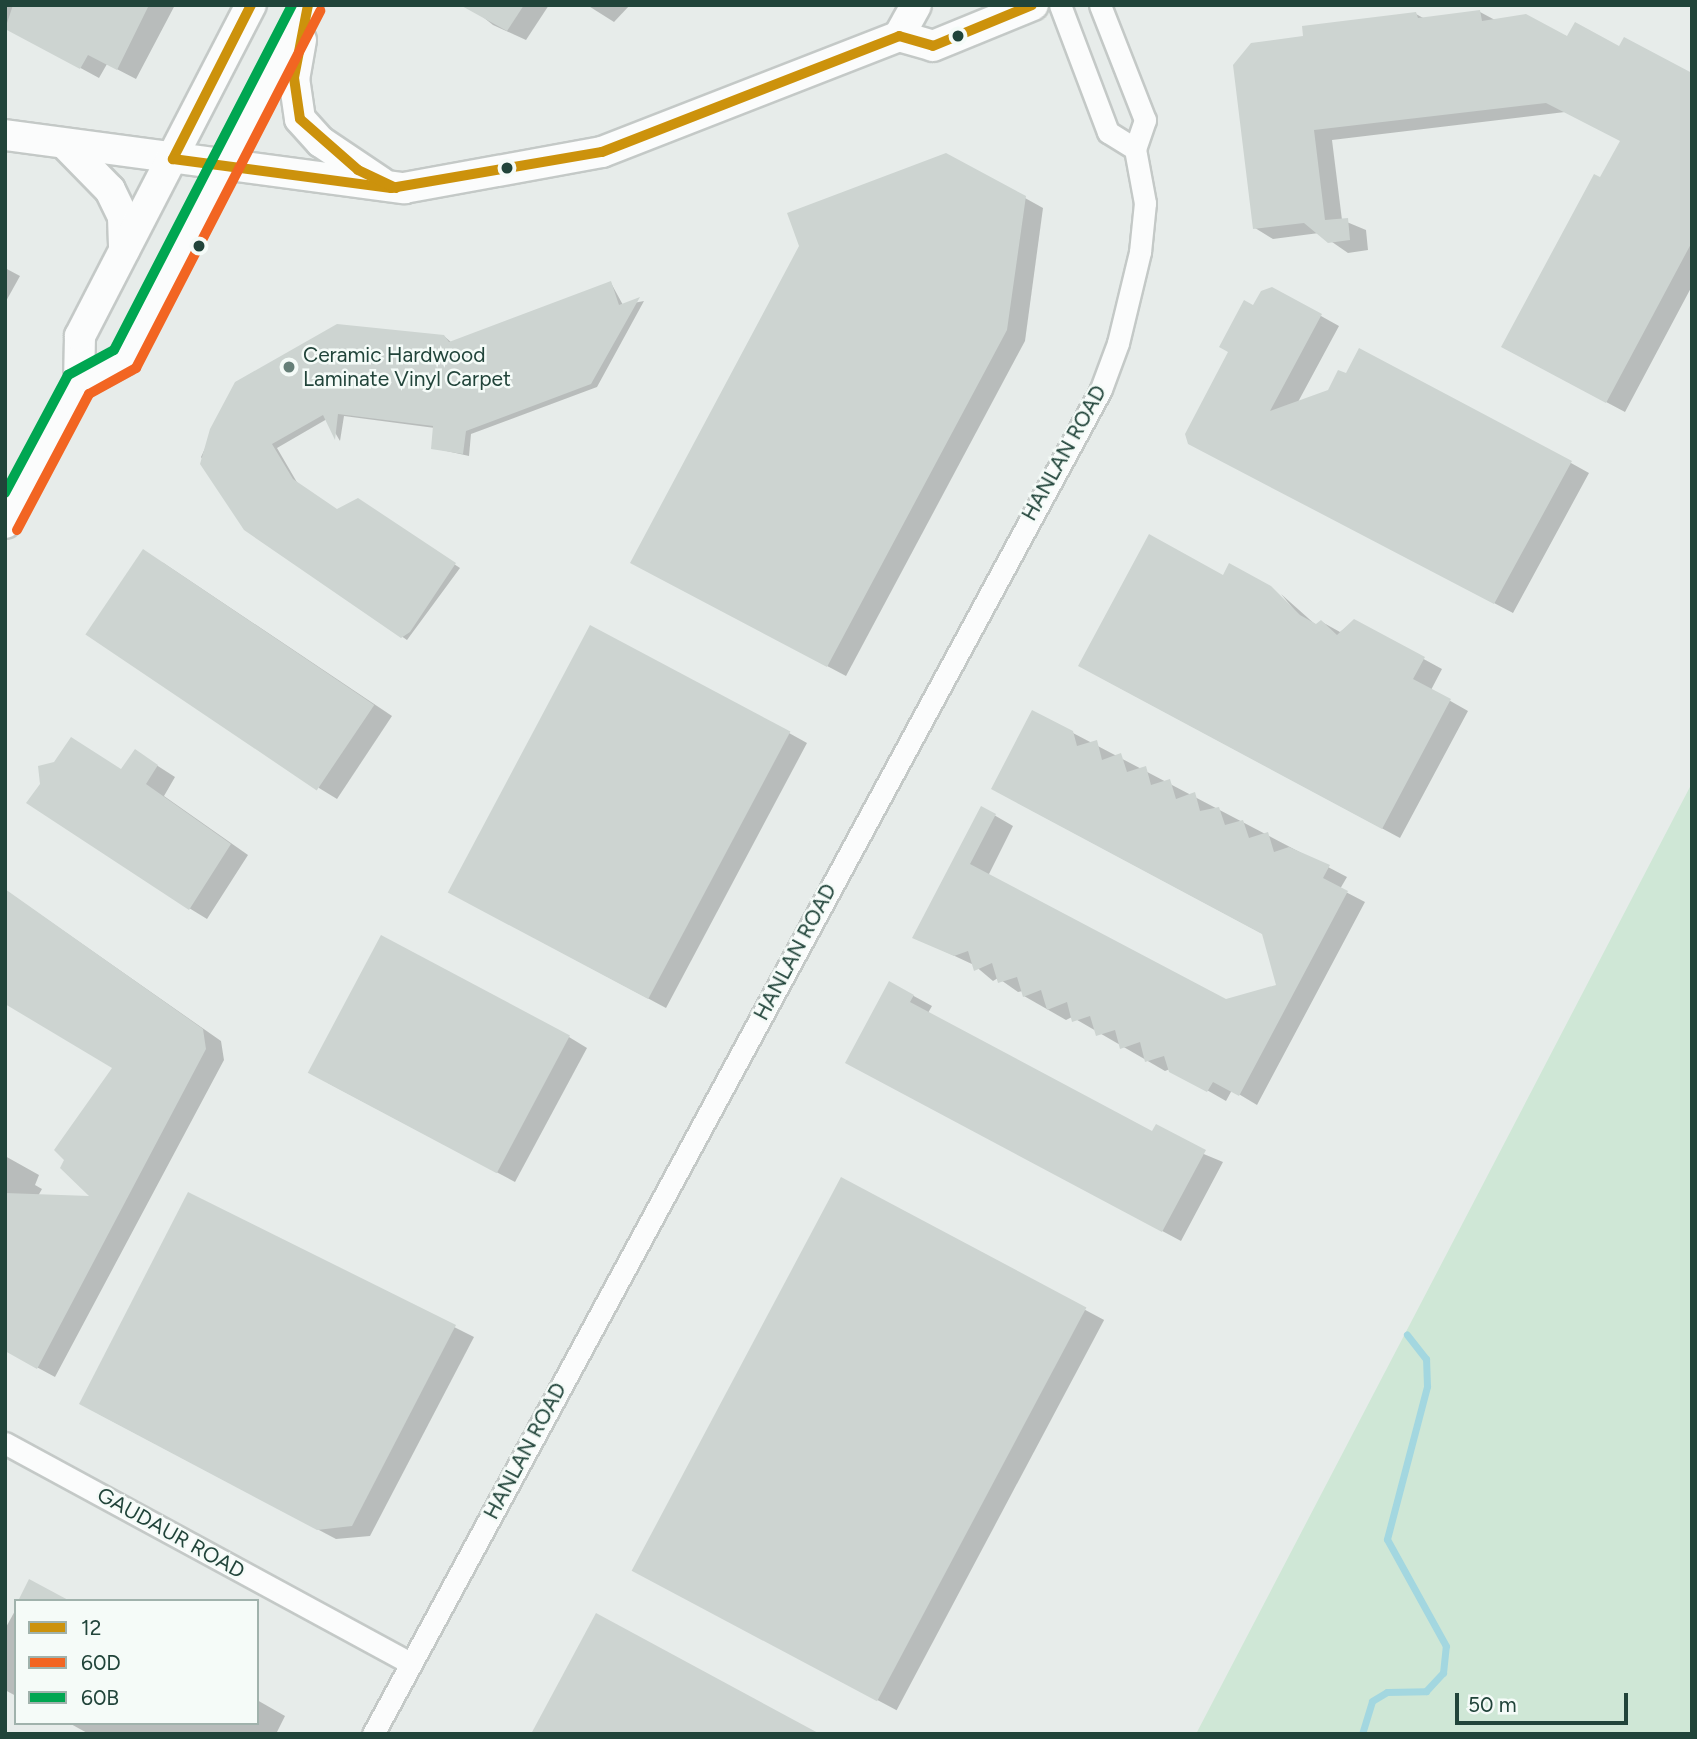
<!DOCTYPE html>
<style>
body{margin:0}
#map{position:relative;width:1697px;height:1739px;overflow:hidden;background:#e7ecea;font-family:Figtree,sans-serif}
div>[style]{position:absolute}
.green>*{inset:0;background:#cfe7d6}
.shadow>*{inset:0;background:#0003;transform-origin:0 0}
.stream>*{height:7px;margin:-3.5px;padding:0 3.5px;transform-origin:3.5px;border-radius:3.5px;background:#a3d7e0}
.building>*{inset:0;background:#cdd4d1;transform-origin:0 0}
.roads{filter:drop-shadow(2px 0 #c4c9c7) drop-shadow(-2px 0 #c4c9c7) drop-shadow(0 2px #c4c9c7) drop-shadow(0 -2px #c4c9c7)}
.street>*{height:21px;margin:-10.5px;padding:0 10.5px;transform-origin:10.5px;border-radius:10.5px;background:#fbfcfc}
.secondary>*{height:30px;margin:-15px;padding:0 15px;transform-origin:15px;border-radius:15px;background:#fbfcfc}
.bus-1>*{height:10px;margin:-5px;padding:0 5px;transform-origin:5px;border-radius:5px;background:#cc920c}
.bus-2>*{height:10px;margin:-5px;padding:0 5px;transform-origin:5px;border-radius:5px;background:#f26522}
.bus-3>*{height:10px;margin:-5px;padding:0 5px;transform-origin:5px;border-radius:5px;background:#00a651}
.dots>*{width:19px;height:19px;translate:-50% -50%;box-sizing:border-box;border:4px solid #f5fbf8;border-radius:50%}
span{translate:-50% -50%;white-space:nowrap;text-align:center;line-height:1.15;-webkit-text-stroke:5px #f5fbf8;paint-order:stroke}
.poi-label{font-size:21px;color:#21443a}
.left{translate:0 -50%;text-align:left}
.street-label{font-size:21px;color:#21443a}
.frame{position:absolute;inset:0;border:7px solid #21443a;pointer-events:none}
.legend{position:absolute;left:14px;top:1599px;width:245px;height:126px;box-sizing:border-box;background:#f5fbf8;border:2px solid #a0b2ac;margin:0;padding:9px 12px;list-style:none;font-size:21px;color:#21443a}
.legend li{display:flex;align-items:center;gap:14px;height:35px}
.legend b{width:35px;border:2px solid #a0b2ac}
.scale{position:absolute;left:1455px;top:1693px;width:173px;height:32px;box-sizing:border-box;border:4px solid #21443a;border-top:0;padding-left:9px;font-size:21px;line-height:24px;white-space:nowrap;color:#21443a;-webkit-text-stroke:5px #f5fbf8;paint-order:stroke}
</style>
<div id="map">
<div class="green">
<i style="clip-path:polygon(1692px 783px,1692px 1734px,1196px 1734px,1468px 1213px)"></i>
</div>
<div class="shadow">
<i style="clip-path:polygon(5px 5px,175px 5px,136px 79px,107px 64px,99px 78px,5px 27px)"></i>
<i style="clip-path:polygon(468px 5px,549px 5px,526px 40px,493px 25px)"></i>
<i style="clip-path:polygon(587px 5px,630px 5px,614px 22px)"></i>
<i style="clip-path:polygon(1480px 12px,1495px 20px,1620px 48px,1692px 75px,1692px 286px,1625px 412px,1521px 357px,1622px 141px,1565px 112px,1332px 140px,1342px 220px,1366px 230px,1368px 250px,1348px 253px,1319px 233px,1273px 239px,1255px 228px,1305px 38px,1416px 14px,1425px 19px)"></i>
<i style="clip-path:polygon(1025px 198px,1043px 208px,1025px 341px,846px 676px,650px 572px)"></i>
<i style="clip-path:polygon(5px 268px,20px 276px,5px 303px)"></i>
<i style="clip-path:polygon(611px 283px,623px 305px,644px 301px,597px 387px,471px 434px,469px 456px,433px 448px,435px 428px,344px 416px,340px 441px,327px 419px,277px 448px,298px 484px,337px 511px,364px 504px,460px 568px,407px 640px,245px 529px,201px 457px,236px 383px,444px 336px,452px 343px)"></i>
<i style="clip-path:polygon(1254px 307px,1321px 316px,1339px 326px,1298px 402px,1571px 463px,1589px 473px,1513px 613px,1209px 453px)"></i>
<i style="clip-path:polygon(162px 562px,392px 716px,337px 799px,319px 788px)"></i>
<i style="clip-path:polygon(1281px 594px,1317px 626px,1322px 622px,1340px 632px,1354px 621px,1442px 669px,1431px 690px,1468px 711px,1400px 838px,1098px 676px,1305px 623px)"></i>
<i style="clip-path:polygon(789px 733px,807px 743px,666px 1008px,468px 902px)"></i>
<i style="clip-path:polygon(1073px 733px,1347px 877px,1340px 889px,1365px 902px,1257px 1105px,1232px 1090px,1226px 1101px,1170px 1069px,1165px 1071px,1072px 1017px,1066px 1020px,1024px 996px,1023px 991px,1018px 992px,998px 978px,993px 981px,974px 965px,914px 937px,982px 808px,1013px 826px,988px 876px,1226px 1001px,1278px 986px,1263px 934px,1011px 799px)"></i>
<i style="clip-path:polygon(136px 752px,175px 777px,164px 796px,248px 855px,207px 919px,189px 908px,122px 770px)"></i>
<i style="clip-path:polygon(5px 890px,221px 1041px,224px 1060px,55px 1377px,5px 1350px,5px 1156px,39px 1175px,35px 1185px,42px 1189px,38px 1196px,94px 1198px,115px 1068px)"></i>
<i style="clip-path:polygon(890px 983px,932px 1006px,928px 1013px,1153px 1133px,1223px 1162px,1181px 1241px,866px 1073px)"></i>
<i style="clip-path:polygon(569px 1037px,587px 1048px,515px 1182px,328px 1083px)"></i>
<i style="left:841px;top:1180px;width:298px;height:442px;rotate:28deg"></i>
<i style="clip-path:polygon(189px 1194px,474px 1337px,370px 1536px,336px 1539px,99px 1414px)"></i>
<i style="clip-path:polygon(16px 1609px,16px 1696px,5px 1690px,5px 1629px)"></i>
<i style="clip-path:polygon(257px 1700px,285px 1716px,276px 1734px,89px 1734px,69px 1723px,257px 1723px)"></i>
</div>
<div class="stream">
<i style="left:1362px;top:1734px;width:34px;rotate:-73deg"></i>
<i style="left:1372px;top:1701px;width:17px;rotate:-31deg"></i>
<i style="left:1387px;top:1692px;width:39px;rotate:-1deg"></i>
<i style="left:1426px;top:1691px;width:25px;rotate:-47deg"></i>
<i style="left:1443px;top:1673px;width:27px;rotate:-84deg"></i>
<i style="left:1446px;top:1646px;width:122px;rotate:-118.9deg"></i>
<i style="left:1387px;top:1539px;width:158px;rotate:-75.3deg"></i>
<i style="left:1427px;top:1386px;width:27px;rotate:-92deg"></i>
<i style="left:1426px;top:1359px;width:31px;rotate:-128deg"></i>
</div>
<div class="building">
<i style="clip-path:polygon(13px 5px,149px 5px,117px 70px,88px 55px,80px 69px,5px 29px)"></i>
<i style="clip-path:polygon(460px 5px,524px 5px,507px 31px)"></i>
<i style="clip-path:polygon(1480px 10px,1482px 21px,1526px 14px,1567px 36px,1575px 22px,1619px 46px,1624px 37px,1692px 73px,1692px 242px,1606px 403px,1501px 347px,1594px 174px,1600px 177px,1620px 141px,1546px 103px,1314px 130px,1325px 220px,1348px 218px,1350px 240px,1328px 243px,1304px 223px,1253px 229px,1233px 65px,1251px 43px,1303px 36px,1302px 26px,1416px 12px,1418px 18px)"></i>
<i style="clip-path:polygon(946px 153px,1026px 196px,1007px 330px,827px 667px,630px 563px,799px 246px,787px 213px)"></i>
<i style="clip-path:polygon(611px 281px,619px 305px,640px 297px,591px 384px,466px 431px,463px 454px,431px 449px,433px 426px,338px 414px,335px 440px,323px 415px,272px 444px,293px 479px,337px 509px,358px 498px,456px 563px,410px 632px,401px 638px,244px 530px,200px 464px,210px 429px,235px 382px,337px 324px,444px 335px,449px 342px)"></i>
<i style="clip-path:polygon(1272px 287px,1322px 314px,1270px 411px,1328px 390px,1338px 370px,1346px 373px,1359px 348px,1572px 461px,1494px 604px,1188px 444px,1185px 434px,1228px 352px,1219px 347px,1244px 300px,1253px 305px,1261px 291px)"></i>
<i style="clip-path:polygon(1149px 534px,1223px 575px,1229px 563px,1271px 586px,1300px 615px,1316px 624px,1321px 620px,1337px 635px,1354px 619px,1425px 657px,1413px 679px,1451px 699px,1382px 829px,1078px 666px)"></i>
<i style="left:143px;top:549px;width:279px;height:103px;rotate:34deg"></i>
<i style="left:590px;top:625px;width:227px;height:303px;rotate:28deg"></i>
<i style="clip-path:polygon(1032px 710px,1073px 731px,1077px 746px,1097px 740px,1102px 760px,1121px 753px,1127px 772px,1146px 766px,1151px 785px,1170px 779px,1176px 799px,1195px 792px,1200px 811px,1219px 807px,1225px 825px,1243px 820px,1249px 838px,1268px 832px,1274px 852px,1289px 847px,1330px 865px,1323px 878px,1348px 891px,1239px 1096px,1213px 1082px,1207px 1092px,1169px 1072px,1164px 1056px,1145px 1062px,1140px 1042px,1120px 1049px,1115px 1030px,1096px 1036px,1090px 1016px,1072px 1022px,1067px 1002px,1047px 1010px,1041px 990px,1023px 997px,1017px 977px,998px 983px,992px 963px,974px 971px,968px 951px,954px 956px,912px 938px,981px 806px,996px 814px,970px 864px,1226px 999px,1276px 985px,1262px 934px,991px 789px)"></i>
<i style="clip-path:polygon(71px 737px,121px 769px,135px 749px,158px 765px,146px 784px,231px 844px,189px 910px,26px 803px,40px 784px,38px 766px,54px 762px)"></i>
<i style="clip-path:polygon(5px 889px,203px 1029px,206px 1049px,37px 1369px,5px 1351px,5px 1193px,89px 1196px,60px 1168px,64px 1160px,54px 1150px,112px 1068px,5px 1004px)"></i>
<i style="left:381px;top:935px;width:214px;height:156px;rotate:28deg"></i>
<i style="clip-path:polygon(889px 981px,914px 995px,910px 1002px,1152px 1131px,1156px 1124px,1206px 1150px,1162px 1232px,845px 1063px)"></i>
<i style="left:841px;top:1177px;width:278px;height:446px;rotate:28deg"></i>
<i style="clip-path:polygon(188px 1192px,456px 1325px,352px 1526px,317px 1530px,79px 1404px)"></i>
<i style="clip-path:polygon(29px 1579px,70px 1601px,18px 1601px)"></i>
<i style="clip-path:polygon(596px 1613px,820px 1734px,531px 1734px)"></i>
</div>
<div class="roads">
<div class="street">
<i style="left:1060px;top:5px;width:136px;rotate:69.3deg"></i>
<i style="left:1108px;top:132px;width:32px;rotate:32deg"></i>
<i style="left:5px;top:1443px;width:462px;rotate:28.5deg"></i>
<i style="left:373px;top:1734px;width:1529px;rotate:-61.57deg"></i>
<i style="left:1101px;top:389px;width:49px;rotate:-69.7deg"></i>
<i style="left:1118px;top:343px;width:94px;rotate:-76.4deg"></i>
<i style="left:1140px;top:252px;width:49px;rotate:-84.2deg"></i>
<i style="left:1145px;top:203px;width:55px;rotate:-100.5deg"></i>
<i style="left:1135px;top:149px;width:31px;rotate:-71deg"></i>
<i style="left:1145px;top:120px;width:123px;rotate:-111.4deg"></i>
</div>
<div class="secondary">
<i style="left:899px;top:36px;width:35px;rotate:-61deg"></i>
<i style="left:301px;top:40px;width:39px;rotate:100deg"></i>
<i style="left:294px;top:78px;width:41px;rotate:81.7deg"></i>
<i style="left:300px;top:119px;width:31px;rotate:48deg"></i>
<i style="left:321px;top:142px;width:73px;rotate:33.9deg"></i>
<i style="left:5px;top:135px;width:403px;rotate:7.6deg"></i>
<i style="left:404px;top:188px;width:201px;rotate:-10.3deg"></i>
<i style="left:602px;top:152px;width:319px;rotate:-21.3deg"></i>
<i style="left:899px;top:36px;width:35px;rotate:16deg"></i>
<i style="left:933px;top:46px;width:108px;rotate:-22.3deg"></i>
<i style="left:65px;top:144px;width:64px;rotate:45.6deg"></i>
<i style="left:110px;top:190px;width:30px;rotate:64deg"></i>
<i style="left:123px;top:217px;width:33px;rotate:88deg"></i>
<i style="left:79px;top:384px;width:51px;rotate:-28.1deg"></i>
<i style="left:124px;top:360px;width:400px;rotate:-62.6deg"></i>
<i style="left:5px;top:523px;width:157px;rotate:-62deg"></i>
<i style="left:79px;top:384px;width:48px;rotate:-88.8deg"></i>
<i style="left:80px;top:336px;width:373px;rotate:-62.7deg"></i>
</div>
</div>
<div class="bus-1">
<i style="left:251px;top:5px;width:173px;rotate:116.9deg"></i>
<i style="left:173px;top:159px;width:220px;rotate:7.6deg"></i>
<i style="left:391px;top:188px;width:214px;rotate:-9.7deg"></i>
<i style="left:602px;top:152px;width:319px;rotate:-21.3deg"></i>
<i style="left:899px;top:36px;width:35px;rotate:16deg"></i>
<i style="left:933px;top:46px;width:107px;rotate:-22.5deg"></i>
<i style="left:308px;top:5px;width:74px;rotate:100.9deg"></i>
<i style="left:294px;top:78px;width:41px;rotate:81.7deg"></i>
<i style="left:300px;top:119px;width:77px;rotate:41.3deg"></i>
<i style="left:358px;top:170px;width:42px;rotate:25.3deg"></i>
</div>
<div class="bus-2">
<i style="left:17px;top:530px;width:154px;rotate:-62.1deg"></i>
<i style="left:89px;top:394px;width:54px;rotate:-29deg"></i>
<i style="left:136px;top:368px;width:402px;rotate:-62.7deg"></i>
</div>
<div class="bus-3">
<i style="left:5px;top:493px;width:134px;rotate:-61.9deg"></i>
<i style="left:68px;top:375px;width:52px;rotate:-28.5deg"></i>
<i style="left:114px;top:350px;width:388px;rotate:-62.7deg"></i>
</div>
<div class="dots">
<i style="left:958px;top:36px;background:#21443a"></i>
<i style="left:507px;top:168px;background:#21443a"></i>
<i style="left:199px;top:246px;background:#21443a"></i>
<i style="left:289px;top:367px;background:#667f78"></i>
</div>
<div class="poi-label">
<span class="left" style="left:303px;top:367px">Ceramic Hardwood<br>Laminate Vinyl Carpet</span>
</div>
<div class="street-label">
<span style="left:1064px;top:453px;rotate:-61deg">HANLAN ROAD</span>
<span style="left:795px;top:952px;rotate:-62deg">HANLAN ROAD</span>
<span style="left:525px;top:1451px;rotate:-62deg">HANLAN ROAD</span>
<span style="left:171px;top:1533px;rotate:29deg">GAUDAUR ROAD</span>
</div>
<div class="frame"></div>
<ul class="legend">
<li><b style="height:9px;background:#cc920c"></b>12</li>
<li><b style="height:9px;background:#f26522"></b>60D</li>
<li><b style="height:9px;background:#00a651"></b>60B</li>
</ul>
<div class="scale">50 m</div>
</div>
